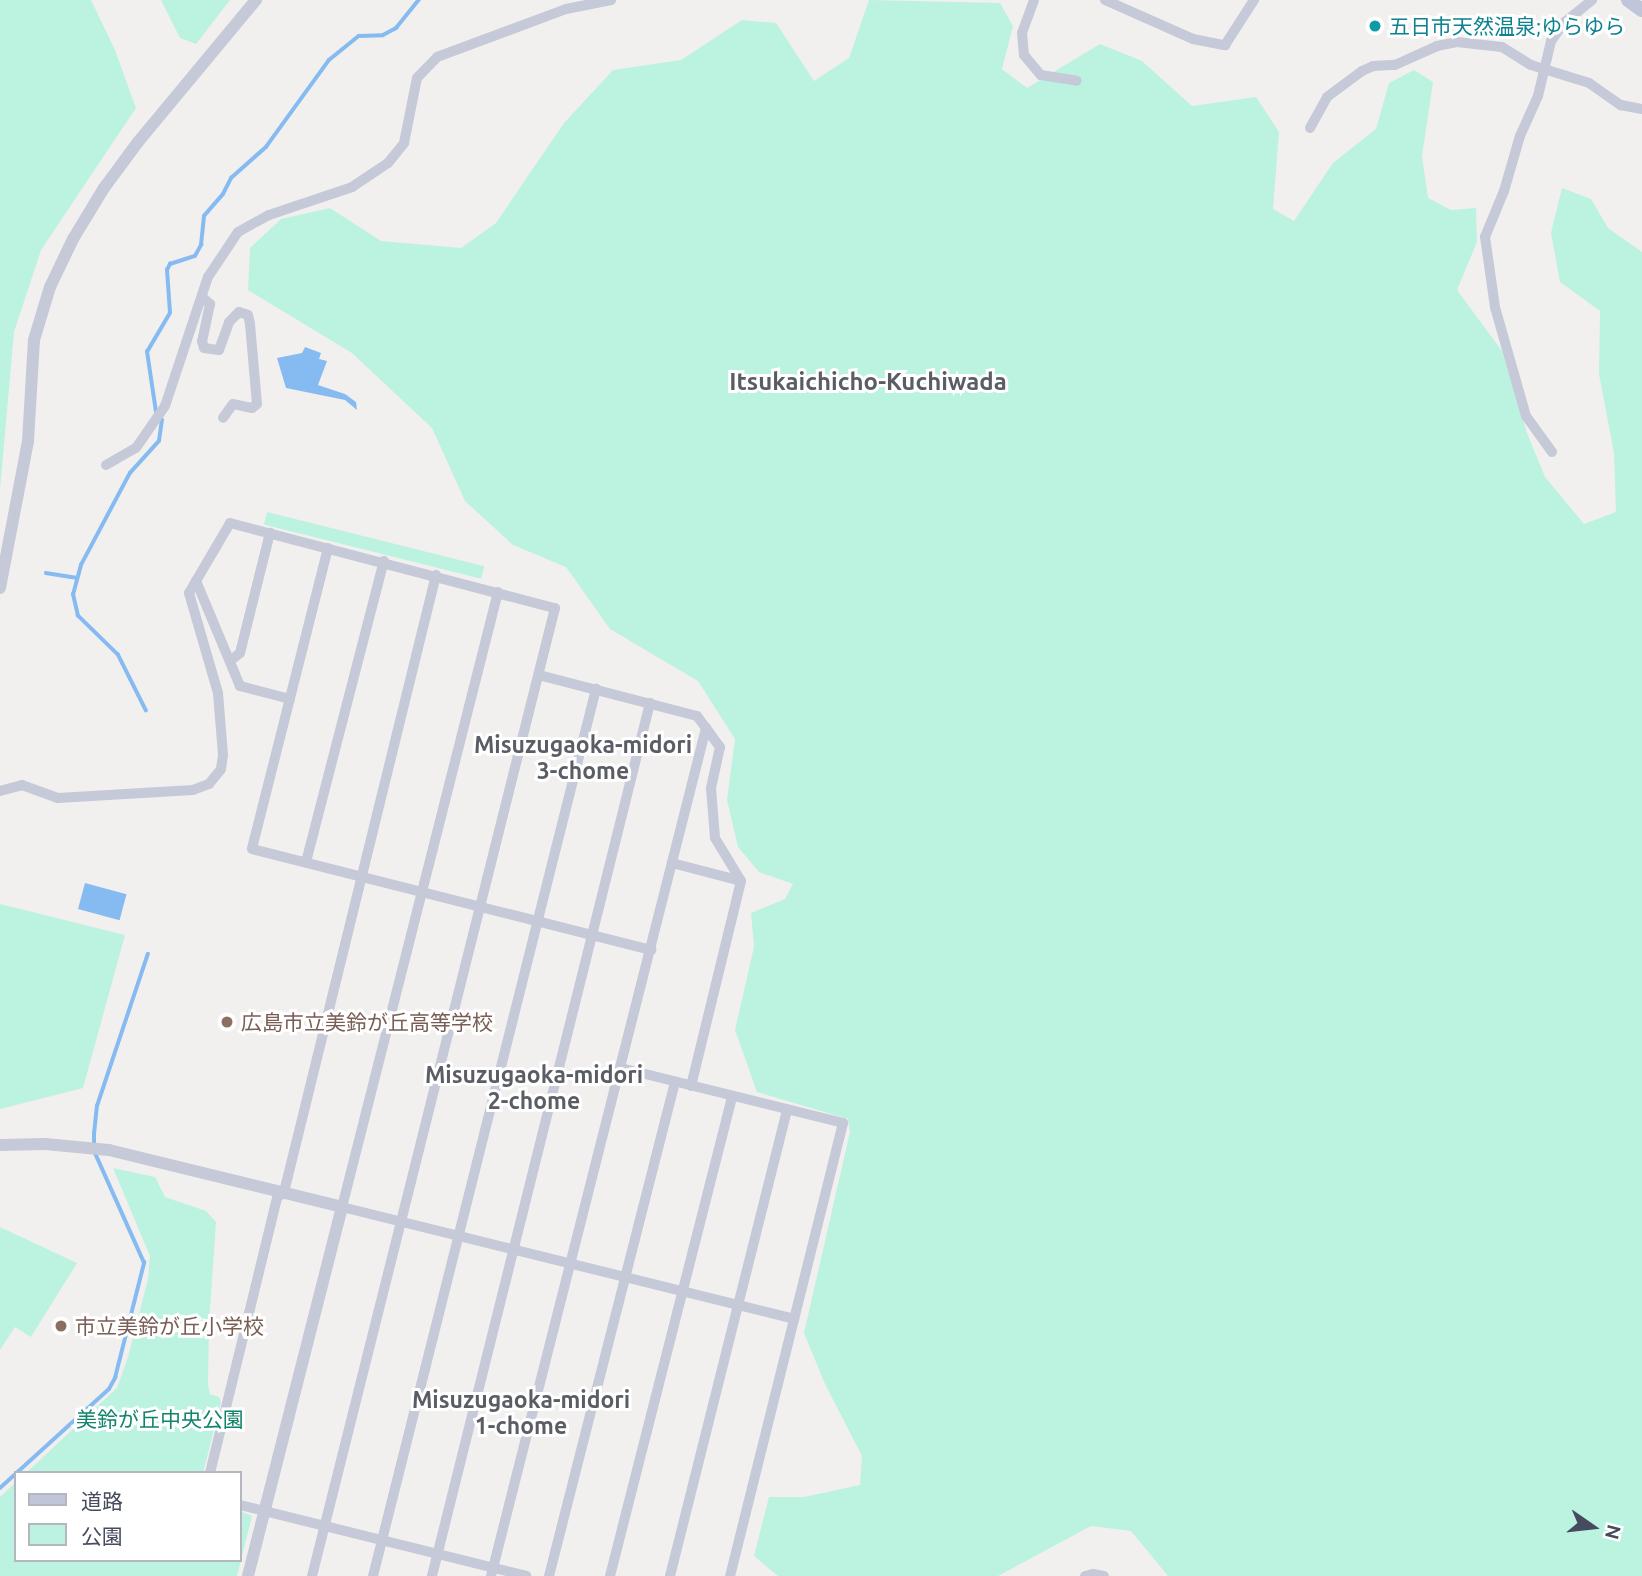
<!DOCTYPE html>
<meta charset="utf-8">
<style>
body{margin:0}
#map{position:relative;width:1642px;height:1576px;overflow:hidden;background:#f2f0ef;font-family:Ubuntu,"Noto Sans JP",sans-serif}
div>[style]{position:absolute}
.green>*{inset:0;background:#bbf2e0;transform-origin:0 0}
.water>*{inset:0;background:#86bbf1;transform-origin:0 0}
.stream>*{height:3.5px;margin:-1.75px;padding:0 1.75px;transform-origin:1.75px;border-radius:1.75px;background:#86bbf1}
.minor>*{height:10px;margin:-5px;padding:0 5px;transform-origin:5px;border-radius:5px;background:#c5c9d8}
.tertiary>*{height:12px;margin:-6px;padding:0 6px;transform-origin:6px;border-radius:6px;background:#c5c9d8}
.secondary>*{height:14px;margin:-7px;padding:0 7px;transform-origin:7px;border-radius:7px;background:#c1c5d9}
.dots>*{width:19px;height:19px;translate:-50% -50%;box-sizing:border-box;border:4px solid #fff;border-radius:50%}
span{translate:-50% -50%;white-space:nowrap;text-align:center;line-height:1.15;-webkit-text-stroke:6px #fff;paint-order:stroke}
.culture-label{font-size:21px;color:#0d838f}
.left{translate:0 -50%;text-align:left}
.education-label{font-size:21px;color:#785e54}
.park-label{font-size:21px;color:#12846c}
.neighbourhood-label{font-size:23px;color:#5b5d65;font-weight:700}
.quarter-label{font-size:24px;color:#5b5d65;font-weight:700}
.legend{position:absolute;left:14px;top:1471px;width:228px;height:91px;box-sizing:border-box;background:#fff;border:2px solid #b5b7bf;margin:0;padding:9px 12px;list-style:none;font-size:21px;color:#464c5e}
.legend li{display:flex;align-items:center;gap:14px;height:35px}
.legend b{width:35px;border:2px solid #b5b7bf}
.north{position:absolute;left:1558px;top:1492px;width:70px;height:70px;-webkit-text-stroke:5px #fff;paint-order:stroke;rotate:104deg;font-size:19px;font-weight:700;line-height:28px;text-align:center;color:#464c5e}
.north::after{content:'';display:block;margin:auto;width:24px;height:32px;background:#464c5e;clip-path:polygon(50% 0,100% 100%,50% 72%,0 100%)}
</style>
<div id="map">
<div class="green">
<i style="clip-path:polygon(0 0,91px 0,115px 50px,136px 108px,41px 250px,14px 332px,0 490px)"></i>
<i style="clip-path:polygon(161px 0,230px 0,196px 44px,180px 38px)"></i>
<i style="clip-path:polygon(869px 0,1000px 3px,1013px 26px,1002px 69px,1027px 88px,1100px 44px,1142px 61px,1192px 106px,1256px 97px,1279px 132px,1273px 209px,1294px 221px,1333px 163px,1376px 129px,1389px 83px,1414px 70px,1433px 82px,1422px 156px,1428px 198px,1451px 210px,1476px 208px,1477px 242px,1457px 290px,1502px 351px,1527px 433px,1545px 477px,1584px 524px,1616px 512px,1614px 453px,1599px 374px,1600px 311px,1560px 282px,1551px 233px,1562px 188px,1591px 199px,1608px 228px,1642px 252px,1642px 1576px,1168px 1576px,1131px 1531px,1091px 1526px,998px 1576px,778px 1576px,754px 1556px,769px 1497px,804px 1497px,860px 1485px,862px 1456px,825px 1384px,804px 1333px,850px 1132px,848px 1119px,757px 1092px,735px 1030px,754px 947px,751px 913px,785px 899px,793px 884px,759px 872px,738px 847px,727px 800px,735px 739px,698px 681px,610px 629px,566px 567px,513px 545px,465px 501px,432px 428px,352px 353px,248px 290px,250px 248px,281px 219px,330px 208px,381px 241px,461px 248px,496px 223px,564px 123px,613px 70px,681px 60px,742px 20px,776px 23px,814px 81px,849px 58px)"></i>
<i style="left:267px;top:512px;width:224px;height:13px;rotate:14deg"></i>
<i style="clip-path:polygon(0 904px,125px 935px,83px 1088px,0 1109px)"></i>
<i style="clip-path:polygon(113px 1168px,155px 1177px,165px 1197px,206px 1211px,216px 1222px,209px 1323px,208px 1385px,210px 1394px,219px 1397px,221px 1402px,203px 1473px,26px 1473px,117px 1388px,128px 1357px,148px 1279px,150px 1256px)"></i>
<i style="clip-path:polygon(0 1227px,77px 1263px,31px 1337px,15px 1327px,0 1350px)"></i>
<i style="clip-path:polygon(16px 1482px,16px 1560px,240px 1560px,240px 1511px,252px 1516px,237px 1576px,0 1576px,0 1497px)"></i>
</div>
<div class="water">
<i style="clip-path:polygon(305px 347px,321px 353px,319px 359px,327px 361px,318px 385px,345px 394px,356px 402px,357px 410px,345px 400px,286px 388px,277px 358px,302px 353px)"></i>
<i style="left:85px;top:883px;width:43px;height:27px;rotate:15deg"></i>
</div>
<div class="stream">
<i style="left:156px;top:412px;width:61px;rotate:-98.5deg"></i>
<i style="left:147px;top:352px;width:45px;rotate:-59.5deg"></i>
<i style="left:170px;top:313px;width:43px;rotate:-94deg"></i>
<i style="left:167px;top:270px;width:7px;rotate:-63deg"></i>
<i style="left:170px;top:264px;width:26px;rotate:-18deg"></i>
<i style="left:195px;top:256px;width:13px;rotate:-61deg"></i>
<i style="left:201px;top:245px;width:29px;rotate:-84deg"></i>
<i style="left:204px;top:216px;width:29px;rotate:-49deg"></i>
<i style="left:223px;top:194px;width:18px;rotate:-63deg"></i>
<i style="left:231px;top:178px;width:47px;rotate:-41.5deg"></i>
<i style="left:266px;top:147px;width:107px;rotate:-54.1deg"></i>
<i style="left:329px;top:60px;width:38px;rotate:-39deg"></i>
<i style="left:359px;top:36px;width:24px;rotate:-2deg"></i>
<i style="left:383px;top:35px;width:15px;rotate:-28deg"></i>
<i style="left:396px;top:28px;width:36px;rotate:-51deg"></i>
<i style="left:46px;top:573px;width:30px;rotate:9deg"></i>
<i style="left:146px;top:711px;width:63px;rotate:-116.6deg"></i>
<i style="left:118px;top:655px;width:56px;rotate:-135.7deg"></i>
<i style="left:78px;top:616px;width:22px;rotate:-103deg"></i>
<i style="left:73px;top:595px;width:31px;rotate:-75deg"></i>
<i style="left:81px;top:565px;width:104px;rotate:-62deg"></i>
<i style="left:130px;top:473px;width:43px;rotate:-47.8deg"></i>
<i style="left:159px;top:441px;width:21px;rotate:-82deg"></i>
<i style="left:0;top:1488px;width:147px;rotate:-42.2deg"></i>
<i style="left:109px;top:1389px;width:13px;rotate:-61deg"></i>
<i style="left:115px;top:1378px;width:119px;rotate:-75.8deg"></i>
<i style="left:144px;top:1263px;width:123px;rotate:-114.1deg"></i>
<i style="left:94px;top:1151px;width:17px;rotate:-90deg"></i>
<i style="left:94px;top:1134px;width:28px;rotate:-84deg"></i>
<i style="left:97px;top:1106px;width:160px;rotate:-71.5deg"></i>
</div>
<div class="minor">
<i style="left:1034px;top:0;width:35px;rotate:110deg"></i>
<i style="left:1022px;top:33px;width:22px;rotate:85deg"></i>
<i style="left:1024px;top:55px;width:26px;rotate:50deg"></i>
<i style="left:1041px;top:75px;width:36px;rotate:9deg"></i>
<i style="left:1105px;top:0;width:96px;rotate:23.9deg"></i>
<i style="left:1193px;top:39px;width:33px;rotate:11deg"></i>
<i style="left:1225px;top:45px;width:54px;rotate:-57.2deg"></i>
<i style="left:1310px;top:128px;width:35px;rotate:-61deg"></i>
<i style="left:1327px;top:97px;width:44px;rotate:-36.6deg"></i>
<i style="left:1362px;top:71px;width:12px;rotate:-24deg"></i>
<i style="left:1373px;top:66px;width:22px;rotate:-3deg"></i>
<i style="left:1395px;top:65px;width:46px;rotate:-24.3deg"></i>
<i style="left:1437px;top:46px;width:20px;rotate:-11deg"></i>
<i style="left:1457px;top:42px;width:45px;rotate:6.3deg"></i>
<i style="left:1502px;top:47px;width:34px;rotate:32deg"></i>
<i style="left:1531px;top:65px;width:61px;rotate:17.2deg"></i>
<i style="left:1589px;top:83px;width:39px;rotate:35deg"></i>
<i style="left:1621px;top:105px;width:21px;rotate:11deg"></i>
<i style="left:202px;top:297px;width:11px;rotate:41deg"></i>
<i style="left:210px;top:304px;width:38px;rotate:102deg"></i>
<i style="left:202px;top:341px;width:7px;rotate:74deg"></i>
<i style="left:204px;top:348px;width:15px;rotate:8deg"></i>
<i style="left:219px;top:350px;width:30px;rotate:-70deg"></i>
<i style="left:229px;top:322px;width:14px;rotate:-45deg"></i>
<i style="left:239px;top:312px;width:9px;rotate:18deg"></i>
<i style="left:248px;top:315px;width:9px;rotate:77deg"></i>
<i style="left:250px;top:324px;width:80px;rotate:85deg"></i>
<i style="left:257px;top:404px;width:6px;rotate:141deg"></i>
<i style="left:252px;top:408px;width:19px;rotate:-168deg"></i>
<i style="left:233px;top:404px;width:17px;rotate:126deg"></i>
<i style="left:1552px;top:452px;width:44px;rotate:-125.8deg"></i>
<i style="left:1526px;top:416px;width:113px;rotate:-105.9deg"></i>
<i style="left:1495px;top:307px;width:71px;rotate:-98.1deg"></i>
<i style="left:1485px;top:237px;width:50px;rotate:-67.6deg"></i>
<i style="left:1504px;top:191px;width:57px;rotate:-73.8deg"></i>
<i style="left:1520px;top:136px;width:44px;rotate:-65.8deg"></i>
<i style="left:1538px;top:96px;width:57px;rotate:-76.7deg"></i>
<i style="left:1551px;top:41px;width:24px;rotate:-54deg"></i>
<i style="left:1565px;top:22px;width:35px;rotate:-39deg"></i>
<i style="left:106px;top:465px;width:34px;rotate:-30deg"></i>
<i style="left:136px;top:448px;width:51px;rotate:-55.4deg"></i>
<i style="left:165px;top:406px;width:136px;rotate:-71.6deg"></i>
<i style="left:208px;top:277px;width:54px;rotate:-56.3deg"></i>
<i style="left:238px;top:232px;width:35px;rotate:-29deg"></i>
<i style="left:269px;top:215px;width:88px;rotate:-18.6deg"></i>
<i style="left:352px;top:187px;width:43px;rotate:-33.7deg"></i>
<i style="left:388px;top:163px;width:26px;rotate:-51deg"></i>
<i style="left:404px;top:143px;width:66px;rotate:-78.7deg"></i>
<i style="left:417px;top:78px;width:29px;rotate:-46deg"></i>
<i style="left:437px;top:57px;width:138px;rotate:-20.4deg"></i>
<i style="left:566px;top:9px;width:46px;rotate:-11.3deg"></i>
<i style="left:328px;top:548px;width:310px;rotate:104.2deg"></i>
<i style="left:252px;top:849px;width:412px;rotate:14.2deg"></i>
<i style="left:498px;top:592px;width:634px;rotate:104.23deg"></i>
<i style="left:342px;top:1207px;width:466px;rotate:13.9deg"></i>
<i style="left:230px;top:661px;width:13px;rotate:-39deg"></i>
<i style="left:240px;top:653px;width:124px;rotate:-76deg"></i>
<i style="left:290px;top:699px;width:52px;rotate:-165.4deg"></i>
<i style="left:240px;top:686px;width:114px;rotate:-112.7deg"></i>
<i style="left:196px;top:581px;width:67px;rotate:-59.6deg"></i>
<i style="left:230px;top:523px;width:336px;rotate:14.7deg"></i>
<i style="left:555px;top:608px;width:998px;rotate:104.09deg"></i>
<i style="left:706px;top:728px;width:24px;rotate:54deg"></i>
<i style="left:720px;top:747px;width:42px;rotate:102.4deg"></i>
<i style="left:711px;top:788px;width:50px;rotate:85.4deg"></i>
<i style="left:715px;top:838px;width:50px;rotate:58.8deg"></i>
<i style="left:0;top:791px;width:23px;rotate:-15deg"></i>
<i style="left:22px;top:785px;width:38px;rotate:20deg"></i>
<i style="left:58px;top:798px;width:135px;rotate:-3.4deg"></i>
<i style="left:193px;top:790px;width:17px;rotate:-21deg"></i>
<i style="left:209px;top:784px;width:19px;rotate:-51deg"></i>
<i style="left:221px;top:769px;width:14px;rotate:-82deg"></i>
<i style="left:223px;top:755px;width:62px;rotate:-94.6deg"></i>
<i style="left:218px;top:693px;width:104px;rotate:-106.2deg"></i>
<i style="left:189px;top:593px;width:14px;rotate:-60deg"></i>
<i style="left:306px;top:862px;width:311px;rotate:-75.5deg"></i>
<i style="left:672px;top:863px;width:71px;rotate:14.6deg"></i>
<i style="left:741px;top:881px;width:211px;rotate:103.7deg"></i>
<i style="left:621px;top:1068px;width:229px;rotate:13.9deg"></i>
<i style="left:843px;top:1123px;width:467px;rotate:104deg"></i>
<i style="left:210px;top:1473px;width:283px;rotate:-76.3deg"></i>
<i style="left:277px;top:1198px;width:9px;rotate:-41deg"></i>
<i style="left:284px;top:1192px;width:16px;rotate:-76deg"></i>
<i style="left:288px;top:1176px;width:619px;rotate:-76.17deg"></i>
<i style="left:240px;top:1505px;width:295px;rotate:13.9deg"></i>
<i style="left:373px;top:1576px;width:915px;rotate:-75.89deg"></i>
<i style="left:432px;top:1576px;width:900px;rotate:-75.98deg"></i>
<i style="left:491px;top:1576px;width:875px;rotate:-75.77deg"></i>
<i style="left:706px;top:728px;width:15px;rotate:-127deg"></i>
<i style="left:697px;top:716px;width:163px;rotate:-165.5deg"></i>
<i style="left:549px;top:1576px;width:510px;rotate:-75.69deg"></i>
<i style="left:610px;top:1576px;width:495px;rotate:-75.7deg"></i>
<i style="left:670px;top:1576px;width:481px;rotate:-75.9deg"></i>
<i style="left:1085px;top:1576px;width:8px;rotate:-14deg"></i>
<i style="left:1093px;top:1574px;width:11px;rotate:10deg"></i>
</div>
<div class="tertiary">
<i style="left:0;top:588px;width:150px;rotate:-79.2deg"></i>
<i style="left:28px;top:441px;width:101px;rotate:-86.6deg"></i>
<i style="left:34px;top:340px;width:55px;rotate:-73.2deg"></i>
<i style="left:50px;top:287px;width:53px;rotate:-64.4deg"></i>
<i style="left:73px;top:239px;width:60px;rotate:-58.7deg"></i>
<i style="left:104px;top:188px;width:57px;rotate:-53.5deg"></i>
<i style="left:138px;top:142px;width:185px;rotate:-50.3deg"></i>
<i style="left:0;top:1145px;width:45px;rotate:-1.3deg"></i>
<i style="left:45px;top:1144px;width:64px;rotate:5.4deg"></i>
<i style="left:109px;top:1150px;width:240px;rotate:13.7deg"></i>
<i style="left:342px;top:1207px;width:381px;rotate:104.3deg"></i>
</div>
<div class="secondary">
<i style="left:1628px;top:0;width:17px;rotate:36deg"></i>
</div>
<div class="dots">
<i style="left:1375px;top:26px;background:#0f9aa8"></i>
<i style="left:227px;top:1022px;background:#8d6e63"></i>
<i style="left:61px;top:1326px;background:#8d6e63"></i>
</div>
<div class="culture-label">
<span class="left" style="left:1389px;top:26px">五日市天然温泉;ゆらゆら</span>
</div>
<div class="education-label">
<span class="left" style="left:241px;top:1022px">広島市立美鈴が丘高等学校</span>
<span class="left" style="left:75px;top:1326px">市立美鈴が丘小学校</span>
</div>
<div class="park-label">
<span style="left:160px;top:1419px">美鈴が丘中央公園</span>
</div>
<div class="neighbourhood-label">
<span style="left:583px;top:758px">Misuzugaoka-midori<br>3-chome</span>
<span style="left:534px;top:1088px">Misuzugaoka-midori<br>2-chome</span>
<span style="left:521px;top:1413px">Misuzugaoka-midori<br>1-chome</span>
</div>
<div class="quarter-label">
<span style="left:868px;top:382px">Itsukaichicho-Kuchiwada</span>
</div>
<ul class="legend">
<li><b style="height:9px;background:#c1c5d9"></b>道路</li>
<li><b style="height:19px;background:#bbf2e0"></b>公園</li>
</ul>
<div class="north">N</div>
</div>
